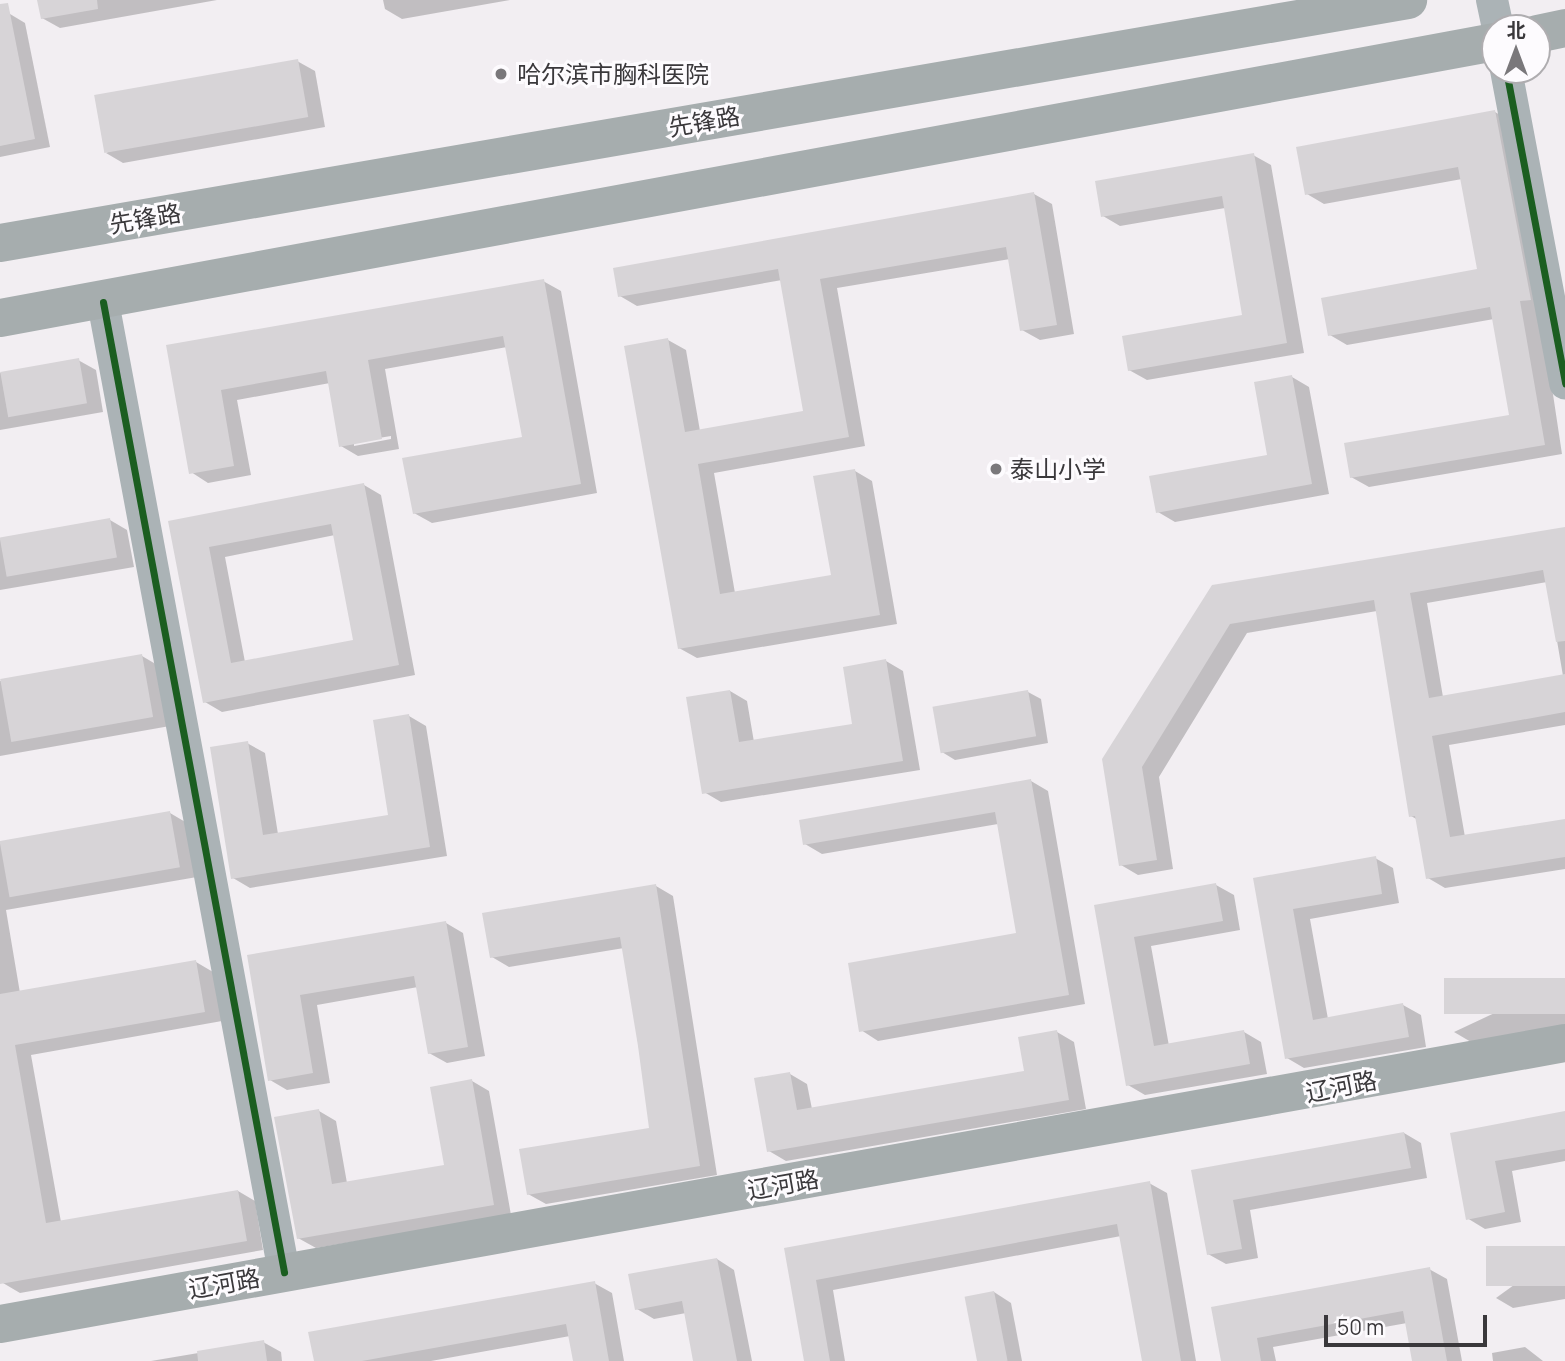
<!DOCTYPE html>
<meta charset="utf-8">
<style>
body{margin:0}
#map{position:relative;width:1565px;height:1361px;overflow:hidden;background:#f2eef2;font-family:Manrope,"Noto Sans SC",sans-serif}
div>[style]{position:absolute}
.shadow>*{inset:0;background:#0003}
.building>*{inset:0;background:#d7d4d7;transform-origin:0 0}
.minor>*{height:32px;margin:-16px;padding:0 16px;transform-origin:16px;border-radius:16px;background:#abb3b6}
.major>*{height:38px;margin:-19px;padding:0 19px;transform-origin:19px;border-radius:19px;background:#a6adae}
.cycleway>*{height:7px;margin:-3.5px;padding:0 3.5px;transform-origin:3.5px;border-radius:3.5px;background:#1b5e20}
.dots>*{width:19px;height:19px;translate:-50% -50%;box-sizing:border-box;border:4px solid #fdfbfe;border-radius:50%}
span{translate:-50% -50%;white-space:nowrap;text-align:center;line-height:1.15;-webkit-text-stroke:6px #fdfbfe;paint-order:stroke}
.poi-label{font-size:24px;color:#3a383b}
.left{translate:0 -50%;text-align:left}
.street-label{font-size:24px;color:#3a383b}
.north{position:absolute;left:1481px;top:14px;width:70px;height:70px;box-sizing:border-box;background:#fdfbfe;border:2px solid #afadb0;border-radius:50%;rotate:0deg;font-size:19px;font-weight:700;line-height:28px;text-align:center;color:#3a383b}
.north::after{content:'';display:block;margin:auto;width:24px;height:32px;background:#7a787b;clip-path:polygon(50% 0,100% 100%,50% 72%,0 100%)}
.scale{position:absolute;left:1324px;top:1315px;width:163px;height:32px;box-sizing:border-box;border:4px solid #3a383b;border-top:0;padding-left:9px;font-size:21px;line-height:24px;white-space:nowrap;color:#3a383b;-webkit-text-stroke:5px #fdfbfe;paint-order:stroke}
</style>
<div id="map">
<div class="shadow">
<i style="clip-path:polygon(39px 0,217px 0,60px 28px,42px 18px)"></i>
<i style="clip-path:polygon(383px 0,510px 0,402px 19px,385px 9px)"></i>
<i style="clip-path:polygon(10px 14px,25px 23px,50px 147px,0 157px,0 16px)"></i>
<i style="clip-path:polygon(297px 61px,315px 71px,325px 127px,123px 163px,106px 153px)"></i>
<i style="clip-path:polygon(1495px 112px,1512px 122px,1562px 454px,1369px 487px,1351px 477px,1511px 416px,1494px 319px,1347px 345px,1330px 335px,1479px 271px,1462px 179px,1324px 204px,1307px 194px)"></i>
<i style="clip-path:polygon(1253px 155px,1271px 165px,1304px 353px,1147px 380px,1129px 370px,1244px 316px,1225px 208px,1120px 226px,1103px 216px)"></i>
<i style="clip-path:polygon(1034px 194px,1052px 204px,1074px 334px,1040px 340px,1022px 330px,1010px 259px,837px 288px,865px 446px,714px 473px,735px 593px,833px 577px,855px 471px,872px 481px,897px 624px,697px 658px,679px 648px,668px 340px,686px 350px,700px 431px,805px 412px,782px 280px,637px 306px,620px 296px)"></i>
<i style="clip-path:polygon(evenodd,543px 281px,561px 291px,597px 493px,432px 523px,414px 513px,524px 438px,507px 347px,385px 369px,399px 449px,358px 456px,341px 446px,330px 383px,237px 400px,251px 475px,208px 483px,191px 472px,168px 346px,543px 281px,391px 436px,391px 439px,354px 446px,354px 442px,391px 436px)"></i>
<i style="clip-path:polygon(78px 360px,96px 370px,103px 412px,0 430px,0 373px)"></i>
<i style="clip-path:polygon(1292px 377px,1309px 387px,1329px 494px,1175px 522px,1158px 512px,1269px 457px)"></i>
<i style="clip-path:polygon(evenodd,364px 485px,381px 495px,415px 675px,222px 712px,205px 702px,170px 522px,364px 485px,335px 535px,355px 641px,245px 662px,225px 557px,335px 535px)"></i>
<i style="clip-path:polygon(110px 520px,127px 530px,134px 567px,0 590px,0 539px)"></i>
<i style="clip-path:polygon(evenodd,1565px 530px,1565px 725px,1449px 745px,1465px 837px,1565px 821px,1565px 869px,1445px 888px,1428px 878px,1418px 820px,1411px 816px,1377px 611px,1247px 633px,1159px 777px,1173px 869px,1138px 875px,1121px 865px,1104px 760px,1213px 586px,1565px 530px,1547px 582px,1563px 676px,1443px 697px,1427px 603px,1547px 582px)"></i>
<i style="clip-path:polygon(142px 656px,159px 666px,170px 726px,0 756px,0 681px)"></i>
<i style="clip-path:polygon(886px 661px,903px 671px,920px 770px,721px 802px,704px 792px,730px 691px,747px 701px,754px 742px,854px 725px)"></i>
<i style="clip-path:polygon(1028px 692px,1041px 699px,1048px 743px,955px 760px,942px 752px)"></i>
<i style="clip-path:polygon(409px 716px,426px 726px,447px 856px,250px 888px,233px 878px,247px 743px,265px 753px,278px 834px,390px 816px)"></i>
<i style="clip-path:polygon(1031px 781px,1048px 791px,1085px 1004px,878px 1041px,861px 1030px,1018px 935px,998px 824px,822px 854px,805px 844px)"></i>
<i style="clip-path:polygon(170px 813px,187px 823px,197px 877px,6px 910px,20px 993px,196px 962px,213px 972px,222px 1021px,31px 1055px,61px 1222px,238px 1191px,255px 1201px,263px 1250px,20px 1293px,3px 1283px,0 1266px,0 843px)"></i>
<i style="clip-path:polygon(1375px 858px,1393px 868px,1399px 903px,1310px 919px,1328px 1019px,1403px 1005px,1421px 1015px,1426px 1047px,1304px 1068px,1287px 1058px,1255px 879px)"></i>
<i style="clip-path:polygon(1216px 885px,1234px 895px,1240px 930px,1151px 946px,1169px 1046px,1244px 1032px,1261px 1042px,1267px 1074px,1145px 1095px,1128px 1085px,1096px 906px)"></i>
<i style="clip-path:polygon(656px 886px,673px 896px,717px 1175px,546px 1204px,528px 1194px,651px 1129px,624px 948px,509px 967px,492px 957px)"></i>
<i style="clip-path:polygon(446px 923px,463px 933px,485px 1056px,447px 1063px,429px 1053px,418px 987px,317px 1005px,330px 1083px,287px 1090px,270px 1080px,249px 957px)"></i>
<i style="clip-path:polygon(1565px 980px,1565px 1026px,1471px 1042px,1454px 1032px)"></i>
<i style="clip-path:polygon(1057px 1032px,1074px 1042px,1086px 1109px,786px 1161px,769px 1151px,790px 1074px,807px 1084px,812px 1109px,1026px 1072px)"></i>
<i style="clip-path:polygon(472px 1081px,489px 1091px,511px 1215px,316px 1248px,298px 1238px,319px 1111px,336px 1121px,347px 1183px,446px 1166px)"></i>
<i style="clip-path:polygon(1565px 1113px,1565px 1161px,1512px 1171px,1521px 1222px,1485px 1229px,1467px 1218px,1452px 1134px)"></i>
<i style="clip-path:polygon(1404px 1133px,1421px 1143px,1427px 1178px,1250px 1210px,1258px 1258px,1226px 1264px,1208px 1254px,1193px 1172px)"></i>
<i style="clip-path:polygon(1149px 1183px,1167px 1193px,1196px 1361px,1143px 1361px,1121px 1236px,833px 1290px,845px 1361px,806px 1361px,786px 1249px)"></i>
<i style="clip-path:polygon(1565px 1248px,1565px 1299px,1513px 1308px,1496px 1298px)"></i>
<i style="clip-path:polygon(717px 1259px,734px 1270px,752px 1361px,695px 1361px,686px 1313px,654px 1319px,637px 1309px)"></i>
<i style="clip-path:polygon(1429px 1269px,1447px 1279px,1462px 1361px,1414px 1361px,1407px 1323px,1273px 1347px,1276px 1361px,1223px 1361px,1213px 1308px)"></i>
<i style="clip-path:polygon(594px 1283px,612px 1293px,624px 1361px,574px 1361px,570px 1336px,431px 1361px,315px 1361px)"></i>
<i style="clip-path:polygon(994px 1292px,1011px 1303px,1022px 1361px,977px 1361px)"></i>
<i style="clip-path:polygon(263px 1342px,281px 1352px,282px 1361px,151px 1361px)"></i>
<i style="clip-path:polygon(1525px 1347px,1543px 1361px,1493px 1361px,1492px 1353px)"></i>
</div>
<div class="building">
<i style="clip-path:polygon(37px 0,97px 0,98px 9px,41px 19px)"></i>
<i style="clip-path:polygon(8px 3px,35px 139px,0 146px,0 4px)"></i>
<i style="left:298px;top:59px;width:59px;height:207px;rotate:80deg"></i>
<i style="clip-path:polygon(1495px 110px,1531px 300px,1520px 301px,1545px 445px,1350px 478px,1344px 443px,1509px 415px,1490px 307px,1328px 336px,1321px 298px,1477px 269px,1458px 167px,1305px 195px,1296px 147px)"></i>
<i style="clip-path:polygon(1254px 153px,1287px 343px,1128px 371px,1122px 336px,1242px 315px,1222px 196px,1101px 217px,1095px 181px)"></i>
<i style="clip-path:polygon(1034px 192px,1057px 325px,1020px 331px,1006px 247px,820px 279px,849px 437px,698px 464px,720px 594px,831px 575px,813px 476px,855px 469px,880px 615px,678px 649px,624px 346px,668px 338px,685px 432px,803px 411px,778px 269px,618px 297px,613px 268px)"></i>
<i style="clip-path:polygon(544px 279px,581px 484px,413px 514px,402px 458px,522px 437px,503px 336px,368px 360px,382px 439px,339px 447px,326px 371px,221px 390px,234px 466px,189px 474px,166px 345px)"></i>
<i style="left:79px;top:358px;width:46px;height:80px;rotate:80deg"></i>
<i style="clip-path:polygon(1292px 375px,1312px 484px,1156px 513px,1149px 476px,1267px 455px,1254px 382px)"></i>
<i style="clip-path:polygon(evenodd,364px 483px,399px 665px,203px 703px,168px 521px,364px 483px,331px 524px,353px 640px,231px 663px,209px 547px,331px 524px)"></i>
<i style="left:110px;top:518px;width:40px;height:112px;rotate:80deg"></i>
<i style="clip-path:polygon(1565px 527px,1565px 641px,1556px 642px,1543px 570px,1410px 593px,1429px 698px,1565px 674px,1565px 712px,1432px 736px,1450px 837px,1565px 819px,1565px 857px,1426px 879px,1415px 816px,1409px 817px,1374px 600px,1230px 624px,1142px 767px,1157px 860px,1119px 866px,1102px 759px,1212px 585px)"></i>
<i style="left:142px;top:654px;width:64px;height:144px;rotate:80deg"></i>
<i style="clip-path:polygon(886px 659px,903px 761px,702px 794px,686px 697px,730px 690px,739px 742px,852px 724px,843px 667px)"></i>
<i style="left:1028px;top:690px;width:47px;height:97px;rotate:80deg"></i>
<i style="clip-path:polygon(409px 714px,430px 847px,231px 879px,210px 747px,248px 741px,263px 835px,388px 815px,373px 720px)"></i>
<i style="clip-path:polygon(1031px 779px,1069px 995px,859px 1032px,848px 963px,1016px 933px,995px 812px,803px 845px,799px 820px)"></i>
<i style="left:170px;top:811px;width:57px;height:173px;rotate:80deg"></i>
<i style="clip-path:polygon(1376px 856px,1382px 894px,1293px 909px,1313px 1020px,1403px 1003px,1409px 1037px,1285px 1059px,1253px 878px)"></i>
<i style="clip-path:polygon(1216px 883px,1223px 921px,1134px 937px,1154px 1046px,1244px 1030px,1250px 1064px,1126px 1086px,1094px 905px)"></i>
<i style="clip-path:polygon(656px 884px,700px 1166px,527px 1195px,519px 1149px,649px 1128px,638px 1046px,620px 937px,490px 958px,482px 913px)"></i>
<i style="clip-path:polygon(446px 921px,468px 1047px,428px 1054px,414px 976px,300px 995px,313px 1073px,268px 1081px,247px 955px)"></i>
<i style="clip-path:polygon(196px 960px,205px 1012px,15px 1045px,46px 1223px,238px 1190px,247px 1241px,0 1284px,0 994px)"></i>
<i style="left:1565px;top:978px;width:36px;height:121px;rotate:90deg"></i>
<i style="clip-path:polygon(1057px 1030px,1069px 1100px,767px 1152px,754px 1078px,790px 1072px,797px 1110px,1024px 1071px,1018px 1037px)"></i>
<i style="clip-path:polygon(472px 1079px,494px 1205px,297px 1239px,274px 1117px,319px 1109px,332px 1184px,444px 1165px,430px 1087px)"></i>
<i style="clip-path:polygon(1565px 1111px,1565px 1149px,1495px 1161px,1505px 1212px,1466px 1220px,1450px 1133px)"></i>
<i style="clip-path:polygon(1404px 1132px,1411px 1168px,1233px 1200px,1242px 1249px,1207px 1255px,1191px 1170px)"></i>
<i style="clip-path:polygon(1150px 1181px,1181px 1361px,1142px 1361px,1117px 1224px,816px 1280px,830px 1361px,804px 1361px,784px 1248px)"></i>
<i style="left:1565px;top:1246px;width:40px;height:79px;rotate:90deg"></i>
<i style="clip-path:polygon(717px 1258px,737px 1361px,693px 1361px,682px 1301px,635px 1310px,628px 1274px)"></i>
<i style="clip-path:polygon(1430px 1267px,1447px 1361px,1412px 1361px,1403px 1311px,1257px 1338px,1261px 1361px,1221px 1361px,1211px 1307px)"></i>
<i style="clip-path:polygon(595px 1281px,609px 1361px,573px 1361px,566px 1324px,362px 1361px,314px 1361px,308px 1332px)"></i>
<i style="left:994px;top:1291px;width:71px;height:30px;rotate:79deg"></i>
<i style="clip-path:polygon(264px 1340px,267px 1361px,198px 1361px,197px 1351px)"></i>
</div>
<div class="minor">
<i style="left:1492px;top:0;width:29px;rotate:78deg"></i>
<i style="left:1506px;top:70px;width:319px;rotate:79.3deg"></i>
<i style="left:103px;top:302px;width:987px;rotate:79.43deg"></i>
</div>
<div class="major">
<i style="left:1537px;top:34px;width:29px;rotate:-12deg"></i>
<i style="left:0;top:243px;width:1429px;rotate:-9.79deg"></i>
<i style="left:0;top:318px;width:1520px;rotate:-10.46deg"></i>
<i style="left:0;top:1324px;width:1590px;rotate:-10.18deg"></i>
</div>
<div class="cycleway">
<i style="left:1506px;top:70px;width:319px;rotate:79.3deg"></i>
<i style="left:103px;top:302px;width:987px;rotate:79.43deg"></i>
</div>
<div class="dots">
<i style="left:501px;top:74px;background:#7a787b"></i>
<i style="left:996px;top:469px;background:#7a787b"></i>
</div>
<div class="poi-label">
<span class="left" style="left:517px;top:74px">哈尔滨市胸科医院</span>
<span class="left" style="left:1010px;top:469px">泰山小学</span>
</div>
<div class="street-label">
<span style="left:704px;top:121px;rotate:-10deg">先锋路</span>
<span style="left:145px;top:218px;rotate:-10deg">先锋路</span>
<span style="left:1341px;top:1086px;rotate:-11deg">辽河路</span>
<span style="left:783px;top:1184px;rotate:-10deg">辽河路</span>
<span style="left:224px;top:1283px;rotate:-10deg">辽河路</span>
</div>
<div class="north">北</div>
<div class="scale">50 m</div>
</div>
